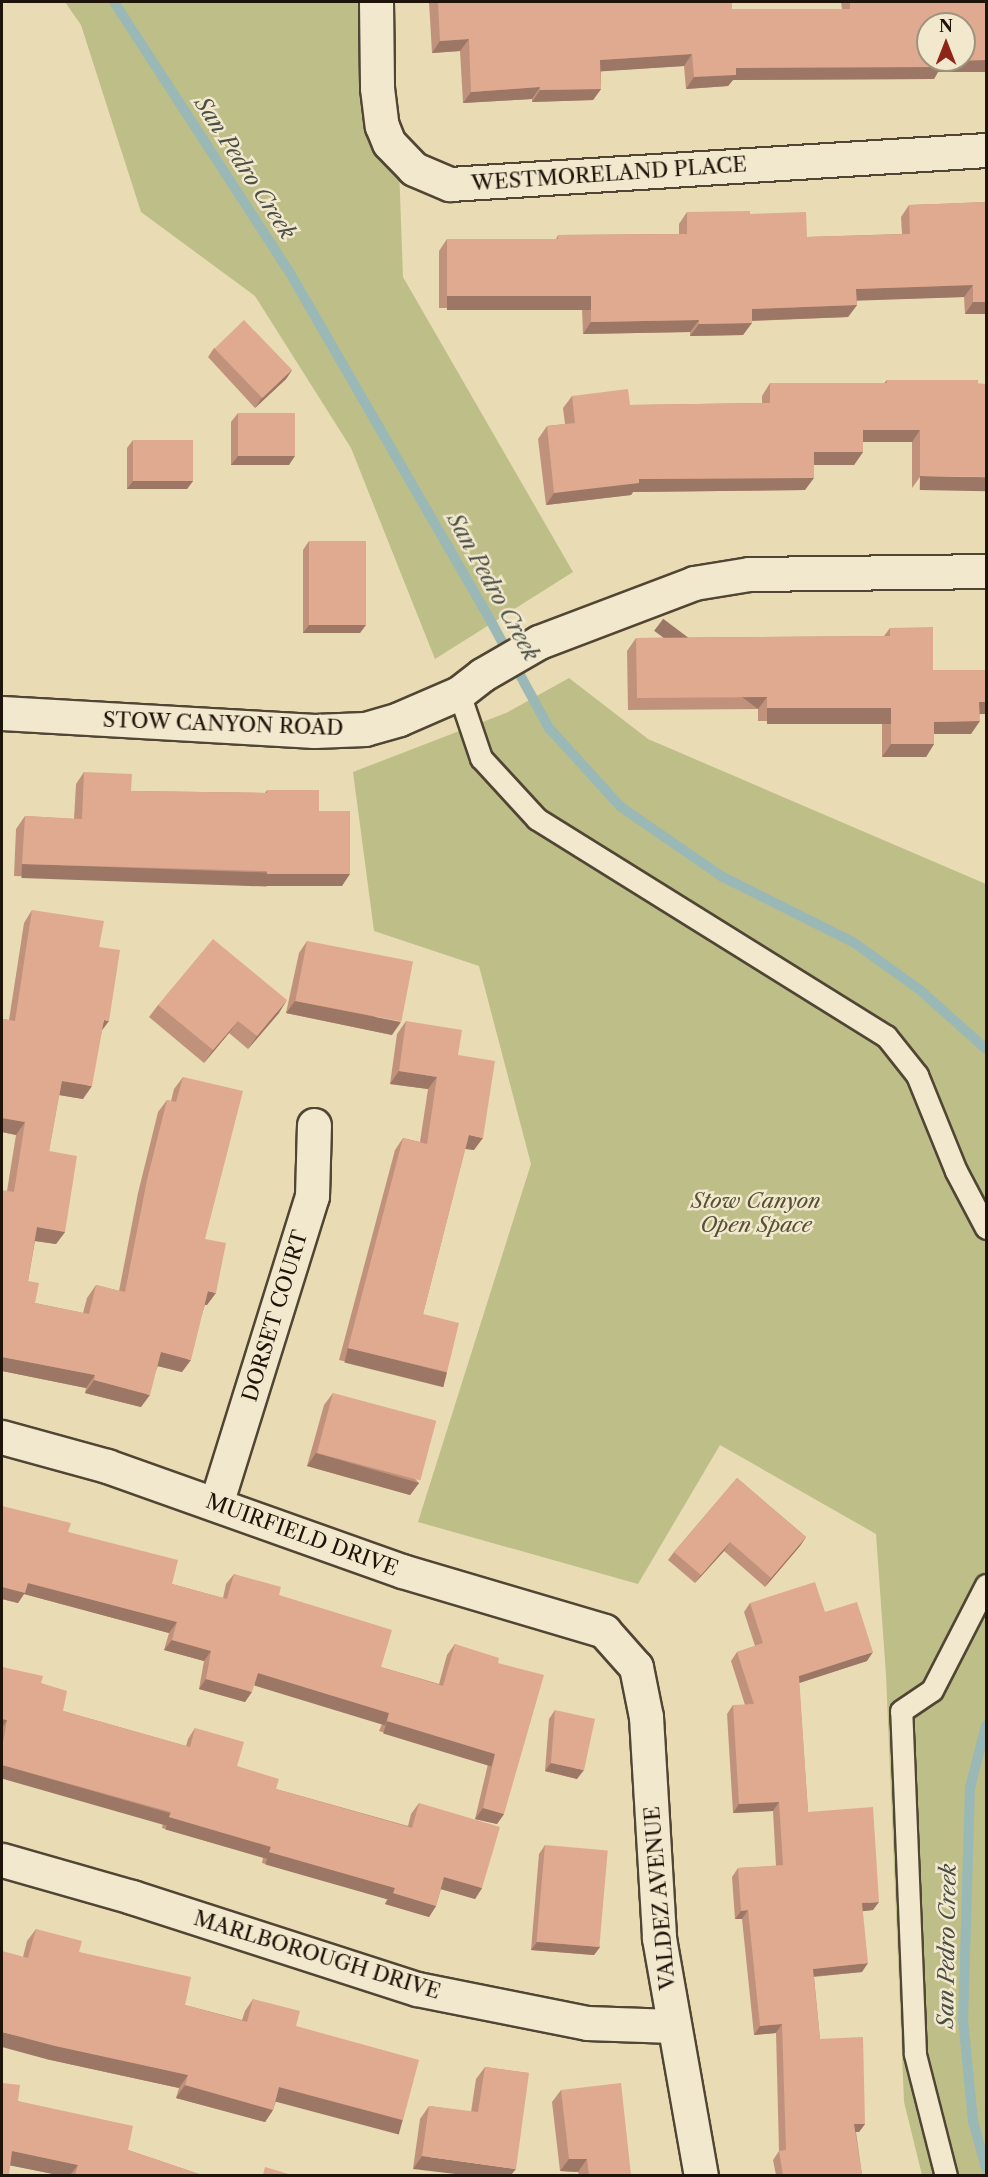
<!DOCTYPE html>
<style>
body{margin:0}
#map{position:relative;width:988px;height:2177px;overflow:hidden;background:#e9dbb4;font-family:"Libre Caslon Text",serif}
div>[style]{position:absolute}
.green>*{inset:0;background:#bebe88}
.stream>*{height:10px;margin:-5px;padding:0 5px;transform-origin:5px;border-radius:5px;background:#9ab9b6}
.roads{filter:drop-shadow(2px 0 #514634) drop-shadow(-2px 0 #514634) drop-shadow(0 2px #514634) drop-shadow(0 -2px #514634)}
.service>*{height:21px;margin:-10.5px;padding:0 10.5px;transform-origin:10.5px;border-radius:10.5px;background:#f1e8ce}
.minor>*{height:33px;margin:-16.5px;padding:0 16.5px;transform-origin:16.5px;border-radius:16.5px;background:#f1e8ce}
.wall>*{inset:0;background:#c0927c}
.shaded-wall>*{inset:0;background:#9c7765;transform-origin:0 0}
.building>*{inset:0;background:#dfaa90;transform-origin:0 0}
span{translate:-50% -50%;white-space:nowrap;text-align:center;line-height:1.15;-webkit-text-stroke:5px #f1e8ce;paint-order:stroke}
.street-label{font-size:21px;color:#1e1409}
.park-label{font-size:21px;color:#565035;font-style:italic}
.water-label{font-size:22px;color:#494e46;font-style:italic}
.frame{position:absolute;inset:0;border:3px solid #1e1409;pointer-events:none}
.north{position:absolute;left:916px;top:12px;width:60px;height:60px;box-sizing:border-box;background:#f1e8ce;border:2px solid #9d937f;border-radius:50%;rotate:0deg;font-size:16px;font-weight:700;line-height:24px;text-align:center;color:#1e1409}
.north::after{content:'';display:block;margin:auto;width:21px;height:27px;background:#8f2418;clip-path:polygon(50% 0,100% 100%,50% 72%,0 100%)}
</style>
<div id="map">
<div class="green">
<i style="clip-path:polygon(65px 2px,393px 2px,403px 277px,573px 572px,435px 659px,351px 448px,255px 296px,141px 212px,81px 25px)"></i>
<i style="clip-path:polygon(569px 678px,648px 739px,986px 884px,986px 2175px,922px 2175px,904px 2102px,886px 1675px,876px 1534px,720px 1445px,638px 1584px,418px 1522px,531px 1164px,479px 966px,374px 931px,353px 772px,506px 713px)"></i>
</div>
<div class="stream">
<i style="left:114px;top:2px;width:323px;rotate:57deg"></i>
<i style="left:290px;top:273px;width:394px;rotate:60deg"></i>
<i style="left:487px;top:614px;width:130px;rotate:61.5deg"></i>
<i style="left:549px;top:728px;width:107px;rotate:47.7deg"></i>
<i style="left:621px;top:807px;width:121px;rotate:34.6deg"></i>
<i style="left:721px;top:876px;width:148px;rotate:26.6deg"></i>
<i style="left:853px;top:942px;width:82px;rotate:35.6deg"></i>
<i style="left:920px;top:990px;width:89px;rotate:41.8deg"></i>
<i style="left:986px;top:1725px;width:65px;rotate:104.3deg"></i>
<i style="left:970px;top:1788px;width:231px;rotate:91.7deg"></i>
<i style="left:963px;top:2019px;width:102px;rotate:84.4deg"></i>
<i style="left:973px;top:2121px;width:49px;rotate:74.5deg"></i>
</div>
<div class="roads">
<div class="service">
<i style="left:459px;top:693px;width:69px;rotate:71.3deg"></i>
<i style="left:481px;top:758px;width:83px;rotate:47.4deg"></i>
<i style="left:537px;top:819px;width:411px;rotate:31.9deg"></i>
<i style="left:886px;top:1036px;width:50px;rotate:51.5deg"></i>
<i style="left:917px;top:1075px;width:104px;rotate:67.9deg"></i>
<i style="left:956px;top:1171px;width:64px;rotate:62.2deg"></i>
<i style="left:946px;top:2176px;width:126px;rotate:-104.3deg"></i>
<i style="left:915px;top:2054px;width:343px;rotate:-92.3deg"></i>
<i style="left:901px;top:1711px;width:37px;rotate:-34deg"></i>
<i style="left:932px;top:1690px;width:118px;rotate:-62.8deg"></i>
</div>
<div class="minor">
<i style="left:376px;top:2px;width:86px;rotate:89.3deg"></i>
<i style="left:377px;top:88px;width:38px;rotate:83deg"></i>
<i style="left:382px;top:126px;width:18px;rotate:68deg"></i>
<i style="left:389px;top:143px;width:36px;rotate:46deg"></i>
<i style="left:414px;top:169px;width:39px;rotate:23deg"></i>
<i style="left:450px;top:184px;width:537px;rotate:-3.63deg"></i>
<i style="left:2px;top:713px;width:313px;rotate:3.3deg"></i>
<i style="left:314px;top:731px;width:51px;rotate:-2.2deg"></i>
<i style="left:365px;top:729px;width:35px;rotate:-16deg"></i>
<i style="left:399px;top:719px;width:65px;rotate:-23.4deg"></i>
<i style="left:459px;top:693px;width:29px;rotate:-38deg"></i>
<i style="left:482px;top:675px;width:66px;rotate:-30.1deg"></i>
<i style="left:539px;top:642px;width:166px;rotate:-20.8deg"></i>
<i style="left:694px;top:583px;width:56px;rotate:-9.3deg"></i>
<i style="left:749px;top:574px;width:237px;rotate:-0.7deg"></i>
<i style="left:2px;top:1437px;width:109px;rotate:15.4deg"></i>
<i style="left:107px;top:1466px;width:313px;rotate:19.6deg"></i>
<i style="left:402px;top:1571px;width:211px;rotate:16.5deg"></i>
<i style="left:604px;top:1631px;width:48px;rotate:48.4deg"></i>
<i style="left:636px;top:1667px;width:51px;rotate:78.7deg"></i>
<i style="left:646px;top:1717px;width:221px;rotate:86.6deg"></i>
<i style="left:659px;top:1938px;width:242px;rotate:80deg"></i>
<i style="left:216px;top:1504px;width:323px;rotate:-72.7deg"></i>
<i style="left:312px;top:1196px;width:71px;rotate:-88.4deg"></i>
<i style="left:2px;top:1860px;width:135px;rotate:15.9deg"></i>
<i style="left:132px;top:1897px;width:299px;rotate:17.9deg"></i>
<i style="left:417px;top:1989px;width:173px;rotate:11.3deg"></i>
<i style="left:587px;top:2023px;width:86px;rotate:2deg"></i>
</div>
</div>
<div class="wall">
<i style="clip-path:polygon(429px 2px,732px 2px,732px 9px,842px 9px,841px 2px,987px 2px,987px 72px,938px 72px,934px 79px,733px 80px,728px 86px,686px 89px,684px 66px,601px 71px,601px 89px,593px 100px,532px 102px,532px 99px,463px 103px,460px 51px,432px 53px)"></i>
<i style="clip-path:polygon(987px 202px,987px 314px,965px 314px,964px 297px,857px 300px,857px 305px,848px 317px,752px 321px,743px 335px,690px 336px,690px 332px,583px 334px,582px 308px,439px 308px,439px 251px,447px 239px,556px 239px,558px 235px,679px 234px,679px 224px,687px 212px,750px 214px,807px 237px,902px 234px,901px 217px,909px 205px)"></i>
<i style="clip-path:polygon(214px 348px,292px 370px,286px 379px,255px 408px,208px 357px)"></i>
<i style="clip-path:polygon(887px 380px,987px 384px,912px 488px,912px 442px,863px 442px,863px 452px,854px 465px,814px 465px,805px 490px,633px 492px,631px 495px,546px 505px,538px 439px,547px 426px,565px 424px,563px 408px,572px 396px,630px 405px,762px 403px,762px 396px,770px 383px,884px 383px)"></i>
<i style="clip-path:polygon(238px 413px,289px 465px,231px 465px,231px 422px)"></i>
<i style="clip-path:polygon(133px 440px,193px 481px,187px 489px,127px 489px,127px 448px)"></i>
<i style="clip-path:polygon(309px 541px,360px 633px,303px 633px,303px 550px)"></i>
<i style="clip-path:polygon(890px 628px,933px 670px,987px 714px,980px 714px,971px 734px,934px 734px,934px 744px,926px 757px,882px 757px,882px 721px,758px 721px,758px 709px,628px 710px,627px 651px,636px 638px,884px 636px)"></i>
<i style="clip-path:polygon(84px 772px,131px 791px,265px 793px,267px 790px,319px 811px,342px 886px,258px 886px,258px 883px,14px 876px,16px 829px,25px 816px,74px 819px,76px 784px)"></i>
<i style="clip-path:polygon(32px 910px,99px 947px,102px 1031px,83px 1099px,59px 1095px,49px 1151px,65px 1232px,56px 1244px,35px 1241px,28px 1281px,35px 1303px,83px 1313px,87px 1298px,96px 1285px,119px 1291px,138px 1193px,158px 1112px,167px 1100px,171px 1101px,174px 1089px,183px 1077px,205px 1239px,207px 1305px,205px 1305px,182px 1372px,158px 1366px,141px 1407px,85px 1393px,86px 1388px,2px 1371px,7px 1191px,16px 1135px,2px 1132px,2px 1022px,3px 1019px,9px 1020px,24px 923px)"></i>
<i style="clip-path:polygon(307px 941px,392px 1035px,286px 1013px,299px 953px)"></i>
<i style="clip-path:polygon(158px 1005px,279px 1013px,248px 1049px,229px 1033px,204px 1063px,149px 1017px)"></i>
<i style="clip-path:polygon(406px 1021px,458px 1055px,474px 1150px,465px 1149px,423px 1314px,447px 1372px,438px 1384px,339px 1360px,395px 1150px,403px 1138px,420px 1142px,428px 1089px,390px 1084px,397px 1034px)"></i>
<i style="clip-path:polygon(333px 1393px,419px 1483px,410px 1495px,307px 1466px,324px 1405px)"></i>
<i style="clip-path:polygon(737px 1478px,806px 1537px,800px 1546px,765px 1587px,724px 1551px,695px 1583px,668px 1560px,674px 1552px)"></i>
<i style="clip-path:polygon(2px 1506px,68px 1532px,172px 1584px,223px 1598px,226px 1584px,234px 1574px,279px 1595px,381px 1667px,439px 1684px,447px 1655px,455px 1644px,498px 1663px,504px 1814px,497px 1824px,475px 1819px,488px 1764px,379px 1731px,382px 1724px,254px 1684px,245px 1702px,199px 1689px,204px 1661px,164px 1650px,169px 1633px,24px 1594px,18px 1603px,2px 1599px)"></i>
<i style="clip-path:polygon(750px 1603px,825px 1612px,867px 1661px,799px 1683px,808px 1812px,873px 1910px,863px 1911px,862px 1972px,814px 1977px,820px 2039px,865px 2124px,859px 2132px,856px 2132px,862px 2175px,776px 2175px,773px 2160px,779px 2151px,776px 2033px,754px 2035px,742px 1919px,735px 1919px,732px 1877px,738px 1868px,776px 1866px,773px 1811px,733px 1813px,727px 1714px,733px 1705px,745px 1705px,731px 1661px,737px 1652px,755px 1646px,744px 1612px)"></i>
<i style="clip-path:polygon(2px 1667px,41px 1683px,63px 1711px,186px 1746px,188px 1739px,195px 1728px,237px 1766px,276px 1789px,408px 1826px,411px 1814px,419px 1803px,482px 1888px,475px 1899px,441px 1889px,436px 1906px,429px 1917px,385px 1904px,387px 1899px,262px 1863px,263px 1858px,162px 1828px,163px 1823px,2px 1778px)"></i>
<i style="clip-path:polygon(555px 1710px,577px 1779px,545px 1771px,549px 1719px)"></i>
<i style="clip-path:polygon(545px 1845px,600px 1947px,594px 1955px,531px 1950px,539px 1854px)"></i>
<i style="clip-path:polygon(36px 1929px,79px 1952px,185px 2005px,242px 2020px,245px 2011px,253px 1999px,296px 2026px,403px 2120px,394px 2132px,276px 2101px,273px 2110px,265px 2122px,176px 2098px,179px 2088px,46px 2059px,23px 1957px,27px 1941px)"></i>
<i style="clip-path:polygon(485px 2067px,529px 2073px,413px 2169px,420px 2119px,429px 2106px,471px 2112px,476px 2079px)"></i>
<i style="clip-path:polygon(561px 2090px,631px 2175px,579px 2175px,578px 2172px,560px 2171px,552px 2102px)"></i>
<i style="clip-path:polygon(18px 2101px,128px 2150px,202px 2175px,58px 2175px,10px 2165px)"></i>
</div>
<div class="shaded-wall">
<i style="clip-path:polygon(469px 39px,460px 51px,432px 53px,440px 41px)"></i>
<i style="clip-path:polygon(692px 54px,684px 66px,592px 72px,600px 60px)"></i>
<i style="clip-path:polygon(987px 60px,987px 72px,938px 72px,934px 79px,733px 80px,728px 86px,686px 89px,694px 77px,736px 68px)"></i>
<i style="clip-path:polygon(540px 87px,532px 99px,463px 103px,471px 92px)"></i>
<i style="clip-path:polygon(601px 89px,593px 100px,532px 102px,540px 90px)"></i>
<i style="clip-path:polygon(973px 285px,964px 297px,848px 301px,856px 289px)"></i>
<i style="left:447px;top:296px;width:144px;height:14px"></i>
<i style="clip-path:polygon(973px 302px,987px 302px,987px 314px,965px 314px)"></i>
<i style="clip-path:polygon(857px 305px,848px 317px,743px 321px,752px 309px)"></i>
<i style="clip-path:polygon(699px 320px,690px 332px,583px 334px,591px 322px)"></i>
<i style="clip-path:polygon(752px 323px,743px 335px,690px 336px,699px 324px)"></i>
<i style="clip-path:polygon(292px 370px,286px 379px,255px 408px,261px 399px)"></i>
<i style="clip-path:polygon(863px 430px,920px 430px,912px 442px,854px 442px)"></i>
<i style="clip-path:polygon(814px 452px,863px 452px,854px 465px,805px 465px)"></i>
<i style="clip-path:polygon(238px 456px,295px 456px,289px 465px,231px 465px)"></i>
<i style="left:920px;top:476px;width:67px;height:14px;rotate:1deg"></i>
<i style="clip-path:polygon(814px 478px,805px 490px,633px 492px,631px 495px,546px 505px,554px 493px,639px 479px)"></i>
<i style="clip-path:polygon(133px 481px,193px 481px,187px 489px,127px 489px)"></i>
<i style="clip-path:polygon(309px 625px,366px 625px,360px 633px,303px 633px)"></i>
<i style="left:767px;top:697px;width:15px;height:130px;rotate:127deg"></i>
<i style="clip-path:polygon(979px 702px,987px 702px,987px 714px,971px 714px)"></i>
<i style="left:767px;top:708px;width:124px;height:16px"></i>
<i style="clip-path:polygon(980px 721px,971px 734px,926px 734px,934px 722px)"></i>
<i style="clip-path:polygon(891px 744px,934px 744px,926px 757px,882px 757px)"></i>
<i style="left:22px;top:864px;width:245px;height:14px;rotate:2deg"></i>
<i style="clip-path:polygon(267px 874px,350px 874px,342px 886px,258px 886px)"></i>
<i style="clip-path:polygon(287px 1000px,279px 1013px,248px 1049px,257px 1036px)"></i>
<i style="clip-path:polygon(295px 1001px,401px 1022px,392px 1035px,286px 1013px)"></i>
<i style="clip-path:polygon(104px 1020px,109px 1021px,100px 1033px)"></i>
<i style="clip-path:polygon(238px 1021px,229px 1033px,204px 1063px,213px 1050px)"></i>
<i style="clip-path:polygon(399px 1071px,437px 1077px,428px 1089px,390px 1084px)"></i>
<i style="clip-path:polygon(62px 1081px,92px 1086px,83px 1099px,53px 1094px)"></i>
<i style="clip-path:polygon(2px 1118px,25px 1122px,16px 1135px,2px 1132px)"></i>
<i style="clip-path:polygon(469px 1135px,483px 1138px,474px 1150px,460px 1148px)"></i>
<i style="clip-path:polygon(37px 1227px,65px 1232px,56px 1244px,28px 1240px)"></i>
<i style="clip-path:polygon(208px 1291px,216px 1293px,207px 1305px,199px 1304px)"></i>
<i style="left:348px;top:1348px;width:102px;height:15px;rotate:14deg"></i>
<i style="clip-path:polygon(161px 1352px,191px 1360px,182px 1372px,153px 1365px)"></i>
<i style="clip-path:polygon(2px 1357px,95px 1375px,86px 1388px,2px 1371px)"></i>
<i style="clip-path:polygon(94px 1380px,150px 1395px,141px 1407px,85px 1393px)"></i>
<i style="clip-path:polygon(316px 1453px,419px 1483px,410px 1495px,307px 1466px)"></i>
<i style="clip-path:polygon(806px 1537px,800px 1546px,765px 1587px,771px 1578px)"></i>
<i style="clip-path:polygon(730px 1542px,724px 1551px,695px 1583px,701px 1575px)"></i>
<i style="clip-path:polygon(28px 1583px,177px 1622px,169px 1633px,24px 1594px,18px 1603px,2px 1599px,2px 1587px)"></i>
<i style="clip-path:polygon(172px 1640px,211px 1651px,204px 1661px,164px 1650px)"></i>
<i style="clip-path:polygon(873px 1652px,867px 1661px,793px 1685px,799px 1676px)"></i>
<i style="left:258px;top:1673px;width:137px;height:13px;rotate:17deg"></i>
<i style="clip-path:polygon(206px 1679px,252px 1692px,245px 1702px,199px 1689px)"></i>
<i style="clip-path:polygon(2px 1719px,7px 1720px,2px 1728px)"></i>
<i style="left:387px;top:1721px;width:113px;height:13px;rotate:17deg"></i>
<i style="clip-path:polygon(551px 1763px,584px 1770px,577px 1779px,545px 1771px)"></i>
<i style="left:2px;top:1765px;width:175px;height:13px;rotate:16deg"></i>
<i style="clip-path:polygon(779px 1802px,773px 1811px,733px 1813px,739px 1804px)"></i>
<i style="clip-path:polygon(483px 1808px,504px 1814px,497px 1824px,475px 1819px)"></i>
<i style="left:169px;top:1817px;width:106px;height:13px;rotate:16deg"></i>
<i style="left:269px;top:1852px;width:131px;height:13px;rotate:16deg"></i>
<i style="clip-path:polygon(444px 1877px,482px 1888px,475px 1899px,437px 1888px)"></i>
<i style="clip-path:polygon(393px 1893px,436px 1906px,429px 1917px,385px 1904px)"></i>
<i style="clip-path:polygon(879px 1902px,873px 1910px,856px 1912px,862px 1903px)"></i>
<i style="clip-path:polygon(748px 1910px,742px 1919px,735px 1919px,741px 1911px)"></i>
<i style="clip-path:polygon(537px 1942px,600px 1947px,594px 1955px,531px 1950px)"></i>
<i style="clip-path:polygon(868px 1963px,862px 1972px,807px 1977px,813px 1969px)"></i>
<i style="clip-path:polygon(782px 2024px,776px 2033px,754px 2035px,760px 2026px)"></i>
<i style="clip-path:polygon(2px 2032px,188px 2075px,179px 2088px,46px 2059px,2px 2047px)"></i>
<i style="clip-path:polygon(185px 2085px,273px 2110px,265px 2122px,176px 2098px)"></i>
<i style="left:279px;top:2087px;width:128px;height:15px;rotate:15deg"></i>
<i style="clip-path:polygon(854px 2124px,865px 2124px,859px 2132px,848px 2132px)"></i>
<i style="clip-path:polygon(12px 2151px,78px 2165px,70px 2175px,58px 2175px,3px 2164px)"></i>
<i style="clip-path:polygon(422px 2156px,516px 2169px,511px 2175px,464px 2175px,413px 2169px)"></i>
<i style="clip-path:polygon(569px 2159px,587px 2159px,578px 2172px,560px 2171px)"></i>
</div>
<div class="building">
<i style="clip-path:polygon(evenodd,438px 2px,732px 2px,732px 9px,850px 9px,850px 2px,987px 2px,987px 60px,942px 61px,942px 67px,736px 68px,736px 75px,694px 77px,692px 54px,600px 60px,601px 89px,540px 90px,540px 87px,471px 92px,469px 39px,440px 41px,438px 2px,928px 24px,964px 24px,964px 60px,928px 60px,928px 24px)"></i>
<i style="clip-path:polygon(987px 202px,987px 302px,973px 302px,973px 285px,856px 289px,857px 305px,752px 309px,752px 323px,699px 324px,699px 320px,591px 322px,591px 296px,447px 296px,447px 239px,558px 239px,558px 235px,687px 234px,687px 212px,750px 211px,750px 214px,806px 212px,807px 237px,910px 234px,909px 205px)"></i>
<i style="left:244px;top:320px;width:69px;height:41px;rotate:46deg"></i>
<i style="clip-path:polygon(887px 380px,978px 380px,978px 384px,987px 384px,987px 477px,920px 476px,920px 430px,863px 430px,863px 452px,814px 452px,814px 478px,639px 479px,639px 483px,554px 493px,547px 426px,575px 423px,572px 396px,628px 389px,630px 405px,770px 403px,770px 383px,887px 383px)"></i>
<i style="left:238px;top:413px;width:57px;height:43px"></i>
<i style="left:133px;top:440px;width:60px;height:41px"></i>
<i style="left:309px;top:541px;width:57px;height:84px"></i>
<i style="clip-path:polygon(933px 627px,933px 670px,987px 670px,987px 702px,979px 702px,980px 721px,934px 722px,934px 744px,891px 744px,891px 708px,767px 708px,767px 697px,637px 698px,636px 638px,890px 636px,890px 628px)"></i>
<i style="clip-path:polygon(84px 772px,132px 774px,131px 791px,267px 793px,267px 790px,319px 790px,319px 811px,350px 811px,350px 874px,267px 874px,267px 871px,22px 864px,25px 816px,82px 819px)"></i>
<i style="clip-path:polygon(32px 910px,104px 921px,99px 947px,120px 950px,109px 1021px,104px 1020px,92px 1086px,62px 1081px,49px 1151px,77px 1156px,65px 1232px,37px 1227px,28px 1281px,39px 1283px,35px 1303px,89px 1314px,96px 1285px,125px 1292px,147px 1180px,167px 1100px,176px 1102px,183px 1077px,243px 1091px,205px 1239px,226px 1243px,216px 1293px,208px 1291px,191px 1360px,161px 1352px,150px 1395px,94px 1380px,95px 1375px,2px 1357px,2px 1190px,14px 1192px,25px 1122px,2px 1118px,2px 1029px,3px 1019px,15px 1021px)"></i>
<i style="clip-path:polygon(213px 939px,287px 1000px,257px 1036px,238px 1021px,213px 1050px,158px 1005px)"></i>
<i style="left:307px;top:941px;width:108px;height:61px;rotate:11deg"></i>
<i style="clip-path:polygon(406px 1021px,462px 1030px,458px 1055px,495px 1061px,483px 1138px,469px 1135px,423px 1314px,459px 1323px,447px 1372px,348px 1348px,403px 1138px,427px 1144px,437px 1077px,399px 1071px)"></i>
<i style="left:333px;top:1393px;width:107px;height:62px;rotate:15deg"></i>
<i style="clip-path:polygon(737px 1478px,806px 1537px,771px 1578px,730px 1542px,701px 1575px,674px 1552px)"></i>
<i style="clip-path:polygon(2px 1506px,71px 1523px,68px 1532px,178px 1560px,172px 1584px,227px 1599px,234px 1574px,281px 1587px,279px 1595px,392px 1630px,381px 1667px,443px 1686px,455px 1644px,499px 1658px,498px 1663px,544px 1675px,504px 1814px,483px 1808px,495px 1754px,387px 1721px,389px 1713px,258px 1673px,252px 1692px,206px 1679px,211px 1651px,172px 1640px,177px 1622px,28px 1583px,25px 1593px,2px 1587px)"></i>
<i style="clip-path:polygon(815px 1582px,825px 1612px,857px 1602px,873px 1652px,799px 1676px,808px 1812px,873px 1807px,879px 1902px,862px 1903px,868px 1963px,813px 1969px,820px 2039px,863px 2037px,865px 2124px,854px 2124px,862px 2175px,783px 2175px,779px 2151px,786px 2150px,782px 2024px,760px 2026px,748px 1910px,741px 1911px,738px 1868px,783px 1865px,779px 1802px,739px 1804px,733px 1705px,754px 1704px,737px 1652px,763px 1643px,750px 1603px)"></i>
<i style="clip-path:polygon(2px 1667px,43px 1676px,41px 1683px,67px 1691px,63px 1711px,190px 1747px,195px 1728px,244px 1742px,237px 1766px,279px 1779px,276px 1789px,412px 1828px,419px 1803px,500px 1827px,482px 1888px,444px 1877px,436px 1906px,393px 1893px,395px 1888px,269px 1852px,271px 1847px,169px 1817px,171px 1812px,2px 1765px,2px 1748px,7px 1720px,2px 1719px)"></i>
<i style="clip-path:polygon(555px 1710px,595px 1719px,584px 1770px,551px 1763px)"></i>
<i style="left:545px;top:1845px;width:63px;height:97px;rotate:5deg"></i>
<i style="clip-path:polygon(36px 1929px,82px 1941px,79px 1952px,191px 1977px,185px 2005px,247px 2022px,253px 1999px,300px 2011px,296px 2026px,419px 2060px,403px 2120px,279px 2087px,273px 2110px,185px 2085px,188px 2075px,55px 2046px,2px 2032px,2px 1951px,28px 1958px)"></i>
<i style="clip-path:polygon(485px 2067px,529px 2073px,516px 2169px,422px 2156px,429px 2106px,478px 2112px)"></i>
<i style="clip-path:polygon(2px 2083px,20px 2085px,18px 2101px,133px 2126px,128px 2150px,202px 2175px,75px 2175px,78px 2165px,12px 2151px,9px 2175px,2px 2175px)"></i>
<i style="clip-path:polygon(621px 2083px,631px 2175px,589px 2175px,587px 2159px,569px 2159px,561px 2090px)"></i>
<i style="clip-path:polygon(265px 2167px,292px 2175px,263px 2175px)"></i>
</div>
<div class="street-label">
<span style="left:609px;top:174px;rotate:-4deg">WESTMORELAND PLACE</span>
<span style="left:223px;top:724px;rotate:2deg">STOW CANYON ROAD</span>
<span style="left:275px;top:1316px;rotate:-73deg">DORSET COURT</span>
<span style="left:302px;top:1535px;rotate:20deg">MUIRFIELD DRIVE</span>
<span style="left:660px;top:1898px;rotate:-95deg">VALDEZ AVENUE</span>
<span style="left:317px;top:1955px;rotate:17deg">MARLBOROUGH DRIVE</span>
</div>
<div class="park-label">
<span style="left:756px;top:1213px">Stow Canyon<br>Open Space</span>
</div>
<div class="water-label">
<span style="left:245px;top:168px;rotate:57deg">San Pedro Creek</span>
<span style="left:493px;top:587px;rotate:61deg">San Pedro Creek</span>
<span style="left:947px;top:1946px;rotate:-89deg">San Pedro Creek</span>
</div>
<div class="frame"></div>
<div class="north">N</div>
</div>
